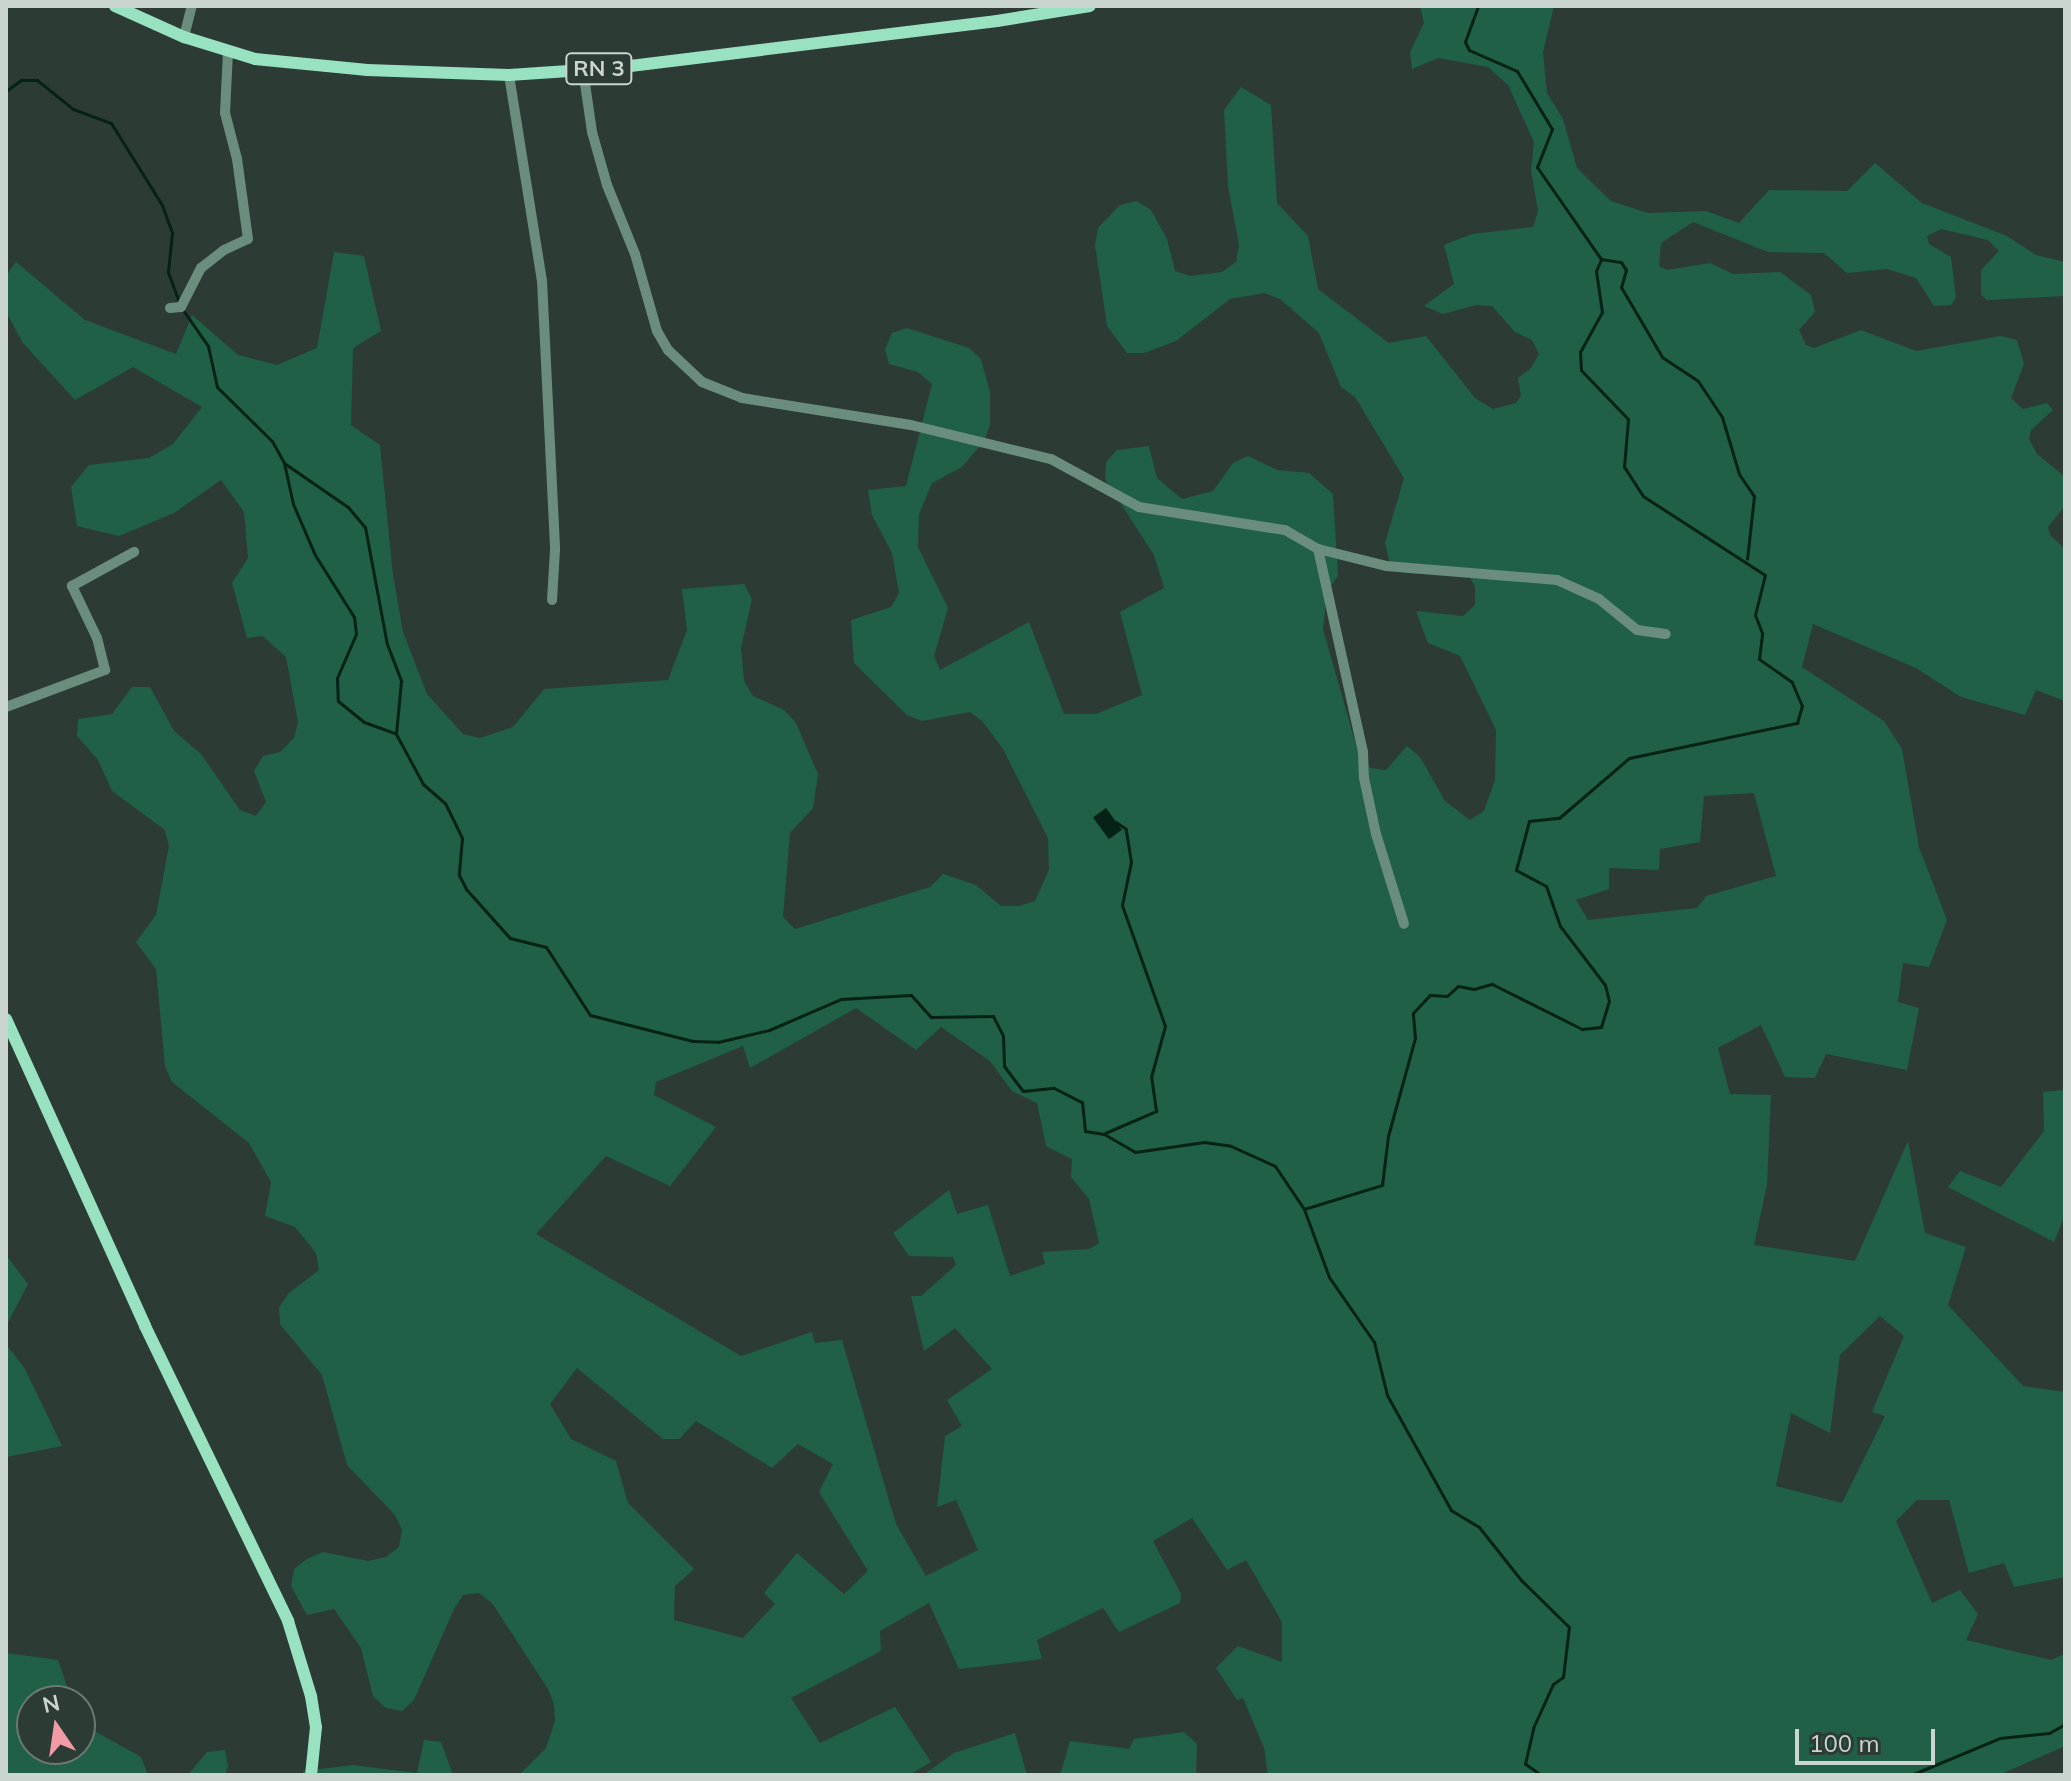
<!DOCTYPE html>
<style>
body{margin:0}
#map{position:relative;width:2071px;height:1781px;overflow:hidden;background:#2c3c34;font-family:Mulish,sans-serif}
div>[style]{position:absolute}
.green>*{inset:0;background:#1f6047}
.water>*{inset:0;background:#062217;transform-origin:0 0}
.stream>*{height:3px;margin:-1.5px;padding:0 1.5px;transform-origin:1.5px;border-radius:1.5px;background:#062217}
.minor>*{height:10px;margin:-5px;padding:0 5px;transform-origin:5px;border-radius:5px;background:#6a8d7d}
.major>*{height:12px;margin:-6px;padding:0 6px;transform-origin:6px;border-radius:6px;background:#99e2c1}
span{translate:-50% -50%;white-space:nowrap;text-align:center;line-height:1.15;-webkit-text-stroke:8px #2c3c34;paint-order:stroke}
.shield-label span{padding:2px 6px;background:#2c3c34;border:2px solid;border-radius:6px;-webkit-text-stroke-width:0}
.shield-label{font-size:22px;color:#cbd5d0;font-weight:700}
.frame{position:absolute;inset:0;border:8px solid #cbd5d0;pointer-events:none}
.north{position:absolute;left:16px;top:1685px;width:80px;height:80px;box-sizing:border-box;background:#2c3c34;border:2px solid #6c7972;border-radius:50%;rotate:347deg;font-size:22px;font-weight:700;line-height:32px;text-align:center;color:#cbd5d0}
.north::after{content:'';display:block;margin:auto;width:28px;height:36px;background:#f39aa7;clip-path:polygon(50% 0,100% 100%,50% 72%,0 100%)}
.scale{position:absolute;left:1795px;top:1729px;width:140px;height:36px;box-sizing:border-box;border:4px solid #cbd5d0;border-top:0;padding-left:10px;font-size:24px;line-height:28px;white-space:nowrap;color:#cbd5d0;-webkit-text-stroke:6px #2c3c34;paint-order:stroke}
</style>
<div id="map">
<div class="green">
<i style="clip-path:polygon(evenodd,1420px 6px,1554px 6px,1543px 52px,1547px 93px,1563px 119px,1577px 168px,1611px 201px,1648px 213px,1706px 211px,1739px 223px,1769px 190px,1847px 191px,1875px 163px,1922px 203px,2007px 236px,2036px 255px,2065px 262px,2065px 296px,1987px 300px,1981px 295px,1981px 270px,1999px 251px,1988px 240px,1941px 229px,1927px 236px,1929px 244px,1951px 257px,1956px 298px,1951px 305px,1934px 306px,1916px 278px,1887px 269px,1847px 273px,1824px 253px,1768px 252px,1693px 222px,1661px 243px,1659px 266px,1667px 270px,1710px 263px,1733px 274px,1780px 272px,1811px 295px,1815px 312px,1799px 330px,1806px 345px,1814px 348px,1861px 330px,1916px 351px,2001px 336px,2017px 340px,2024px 364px,2011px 398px,2023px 409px,2047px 403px,2053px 410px,2031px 430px,2029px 439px,2037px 454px,2065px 477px,2065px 506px,2048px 527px,2050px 535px,2065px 549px,2065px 701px,2036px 690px,2025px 715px,1961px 697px,1916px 668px,1813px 624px,1802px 667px,1884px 721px,1902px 749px,1919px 847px,1947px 920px,1929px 967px,1903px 963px,1898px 1002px,1919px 1008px,1907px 1070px,1826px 1054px,1815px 1078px,1785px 1077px,1761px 1025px,1718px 1048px,1730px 1094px,1771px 1095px,1767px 1185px,1754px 1245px,1855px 1261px,1908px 1141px,1925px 1233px,1966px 1247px,1948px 1305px,2023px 1386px,2065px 1392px,2065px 1577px,2014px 1587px,2004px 1563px,1969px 1573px,1949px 1500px,1917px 1500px,1896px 1521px,1932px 1603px,1960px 1590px,1978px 1614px,1966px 1640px,2051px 1660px,2065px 1654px,2065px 1746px,1999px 1775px,1268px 1775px,1264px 1748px,1243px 1698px,1237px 1700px,1216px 1668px,1238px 1646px,1282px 1662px,1282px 1622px,1246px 1560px,1227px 1570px,1192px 1518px,1153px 1541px,1181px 1594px,1180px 1603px,1119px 1632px,1103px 1608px,1037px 1640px,1042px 1659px,959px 1669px,929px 1603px,880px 1631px,881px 1651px,791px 1698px,820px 1743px,895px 1707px,931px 1762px,909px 1775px,519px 1775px,546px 1748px,555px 1721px,554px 1704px,548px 1689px,492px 1603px,479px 1593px,463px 1595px,454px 1609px,414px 1700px,402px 1711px,386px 1708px,373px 1696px,361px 1648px,334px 1609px,307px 1615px,291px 1586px,294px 1569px,307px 1559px,323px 1552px,368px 1561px,386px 1557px,399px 1547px,402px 1530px,395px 1515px,347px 1465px,322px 1375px,280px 1324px,279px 1307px,289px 1293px,319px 1270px,316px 1253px,295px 1227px,265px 1216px,271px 1182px,249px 1143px,172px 1082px,165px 1066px,156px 969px,136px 942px,156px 915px,169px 846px,165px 830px,112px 791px,98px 760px,77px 736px,78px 719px,112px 714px,132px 687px,150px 687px,174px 731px,201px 754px,240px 810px,256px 816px,266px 802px,254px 771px,263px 756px,280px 752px,294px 738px,298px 722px,286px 657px,263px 636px,247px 638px,232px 583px,248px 558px,244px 512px,221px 480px,174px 513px,119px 536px,77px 526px,71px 487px,89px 465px,149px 458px,173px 444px,202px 407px,133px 367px,75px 400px,23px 343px,6px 312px,6px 276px,16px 262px,85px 320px,176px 354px,192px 315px,238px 355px,277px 365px,317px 348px,334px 252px,364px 256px,381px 331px,353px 348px,351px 425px,380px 445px,393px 575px,403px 632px,427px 694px,463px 734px,480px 738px,513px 727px,544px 689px,668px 680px,687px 630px,682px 589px,744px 584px,752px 599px,741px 648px,744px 681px,753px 696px,784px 710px,796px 723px,818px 774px,813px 808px,790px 833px,783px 917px,795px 929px,930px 887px,943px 874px,976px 885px,1001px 906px,1019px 906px,1035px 901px,1049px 870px,1048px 838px,1003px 749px,983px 722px,970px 712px,922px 721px,907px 715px,854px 663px,851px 620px,891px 607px,899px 593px,892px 553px,872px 515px,868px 490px,906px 486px,932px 384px,918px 372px,889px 364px,885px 349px,892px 333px,907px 328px,969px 348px,981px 359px,990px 392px,990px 425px,984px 441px,962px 467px,932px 483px,919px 514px,918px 547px,948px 608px,934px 656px,940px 670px,1029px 622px,1064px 714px,1096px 714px,1142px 695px,1120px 612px,1164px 588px,1154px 555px,1105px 479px,1106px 462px,1117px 450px,1149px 446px,1157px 478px,1182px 499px,1213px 491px,1233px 463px,1248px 456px,1277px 470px,1309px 473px,1333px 494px,1338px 576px,1327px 591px,1323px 629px,1359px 756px,1370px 768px,1386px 770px,1407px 746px,1420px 757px,1445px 801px,1470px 820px,1484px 811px,1495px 780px,1496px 730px,1460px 656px,1428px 643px,1416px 611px,1463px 616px,1475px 605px,1475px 587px,1467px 572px,1451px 566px,1418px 574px,1400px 572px,1389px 560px,1385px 543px,1404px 478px,1355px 397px,1341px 387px,1319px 333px,1280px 299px,1264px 293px,1230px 299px,1176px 341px,1144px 353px,1127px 353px,1107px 326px,1095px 245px,1098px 228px,1120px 205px,1137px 201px,1151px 210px,1167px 239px,1175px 271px,1190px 276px,1222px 272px,1236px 262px,1239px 245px,1228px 186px,1224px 110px,1241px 87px,1271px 105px,1277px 203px,1308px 236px,1318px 289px,1389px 343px,1426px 336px,1475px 398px,1493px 409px,1516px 403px,1521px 396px,1518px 378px,1531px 368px,1539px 354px,1532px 340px,1515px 332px,1492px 306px,1476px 305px,1443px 314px,1424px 306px,1454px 284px,1444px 245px,1472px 234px,1533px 227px,1538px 211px,1531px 171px,1534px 142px,1508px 85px,1488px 67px,1438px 58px,1412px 69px,1410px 52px,1424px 23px,1420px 6px,1754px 793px,1776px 876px,1706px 896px,1697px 908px,1588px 920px,1576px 900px,1609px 889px,1609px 868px,1659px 870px,1660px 849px,1700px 842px,1704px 796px,1754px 793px,1420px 6px,856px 1008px,916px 1050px,941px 1027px,990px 1061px,1012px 1091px,1037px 1103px,1046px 1146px,1072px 1159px,1071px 1177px,1089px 1199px,1099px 1243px,1089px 1249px,1042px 1252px,1045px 1264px,1010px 1276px,988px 1205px,957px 1214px,949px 1190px,893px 1233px,909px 1256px,953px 1257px,956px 1265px,921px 1296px,911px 1296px,924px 1351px,955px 1328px,992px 1369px,947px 1400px,962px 1426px,945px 1436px,937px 1507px,956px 1500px,978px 1550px,926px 1576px,896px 1524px,842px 1340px,815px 1343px,812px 1332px,741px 1356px,536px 1234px,606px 1156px,670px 1186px,716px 1127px,654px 1095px,656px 1082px,743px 1046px,750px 1068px,856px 1008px,1420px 6px,1880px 1316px,1904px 1336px,1872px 1412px,1885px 1416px,1842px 1503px,1776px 1486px,1791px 1413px,1830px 1433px,1840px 1355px,1880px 1316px,1420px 6px,577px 1368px,663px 1439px,679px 1439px,696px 1421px,772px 1468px,798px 1444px,833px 1464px,819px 1492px,868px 1571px,844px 1594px,797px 1553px,764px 1593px,775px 1604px,743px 1638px,674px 1620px,675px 1586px,694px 1569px,628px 1503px,616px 1461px,571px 1439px,550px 1404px,577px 1368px)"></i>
<i style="clip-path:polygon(2065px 1090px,2065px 1215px,2054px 1242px,1948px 1187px,1960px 1171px,2001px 1187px,2044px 1131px,2043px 1092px)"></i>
<i style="clip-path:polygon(6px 1255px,28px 1284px,6px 1326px)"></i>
<i style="clip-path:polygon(6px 1344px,25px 1369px,62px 1446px,6px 1457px)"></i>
<i style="clip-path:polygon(6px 1653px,58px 1660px,72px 1701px,32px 1701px,32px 1749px,80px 1749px,80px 1723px,141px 1757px,148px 1775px,6px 1775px)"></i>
<i style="clip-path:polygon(1184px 1732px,1197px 1744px,1196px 1775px,1060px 1775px,1070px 1741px,1129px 1749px,1134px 1739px)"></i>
<i style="clip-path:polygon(1015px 1733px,1027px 1775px,923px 1775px,954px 1753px)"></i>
<i style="clip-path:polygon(424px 1740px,441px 1742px,453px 1775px,303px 1775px,303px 1771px,353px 1765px,417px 1773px)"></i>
<i style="clip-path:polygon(225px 1750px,228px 1766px,225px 1775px,188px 1775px,207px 1752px)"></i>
</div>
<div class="water">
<i style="left:1106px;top:808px;width:27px;height:16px;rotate:54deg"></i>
</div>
<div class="stream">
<i style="left:1478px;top:6px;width:38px;rotate:110deg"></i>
<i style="left:1465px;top:42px;width:9px;rotate:63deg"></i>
<i style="left:1469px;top:50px;width:52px;rotate:23.6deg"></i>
<i style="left:1517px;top:71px;width:68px;rotate:58.9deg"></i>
<i style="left:1552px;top:129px;width:41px;rotate:111.5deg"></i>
<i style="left:1537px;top:167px;width:112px;rotate:55.2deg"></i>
<i style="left:1601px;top:259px;width:20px;rotate:9deg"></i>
<i style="left:1621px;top:262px;width:9px;rotate:58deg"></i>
<i style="left:1626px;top:270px;width:18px;rotate:106deg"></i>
<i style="left:1621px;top:287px;width:81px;rotate:59.6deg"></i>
<i style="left:1662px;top:357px;width:43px;rotate:33.7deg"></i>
<i style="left:1698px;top:381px;width:43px;rotate:56.3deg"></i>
<i style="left:1722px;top:417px;width:59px;rotate:73.4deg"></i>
<i style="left:1739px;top:474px;width:27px;rotate:56deg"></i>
<i style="left:1754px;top:496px;width:63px;rotate:96.3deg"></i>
<i style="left:6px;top:91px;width:19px;rotate:-36deg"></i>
<i style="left:21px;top:80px;width:16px"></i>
<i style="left:37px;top:80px;width:46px;rotate:38.9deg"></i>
<i style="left:73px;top:109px;width:40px;rotate:20.2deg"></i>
<i style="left:111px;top:123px;width:97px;rotate:58.1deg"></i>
<i style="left:162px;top:205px;width:30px;rotate:70deg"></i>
<i style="left:172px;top:233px;width:39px;rotate:96deg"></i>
<i style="left:168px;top:272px;width:33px;rotate:70deg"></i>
<i style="left:183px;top:310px;width:44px;rotate:55.2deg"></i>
<i style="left:208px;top:346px;width:42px;rotate:77.6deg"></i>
<i style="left:217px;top:387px;width:77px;rotate:44.5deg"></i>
<i style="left:272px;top:441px;width:25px;rotate:61deg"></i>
<i style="left:284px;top:463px;width:78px;rotate:34.5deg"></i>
<i style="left:348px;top:507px;width:26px;rotate:50deg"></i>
<i style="left:365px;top:527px;width:119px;rotate:79.4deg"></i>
<i style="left:387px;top:644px;width:40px;rotate:69deg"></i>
<i style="left:401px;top:681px;width:53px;rotate:95.4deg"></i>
<i style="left:396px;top:734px;width:57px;rotate:61.6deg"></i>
<i style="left:423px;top:784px;width:29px;rotate:41deg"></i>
<i style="left:445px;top:803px;width:39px;rotate:64deg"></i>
<i style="left:462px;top:838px;width:37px;rotate:95deg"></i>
<i style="left:459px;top:875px;width:16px;rotate:63deg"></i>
<i style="left:466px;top:889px;width:66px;rotate:48.1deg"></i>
<i style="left:510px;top:938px;width:37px;rotate:14deg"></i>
<i style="left:546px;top:947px;width:81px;rotate:57.1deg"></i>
<i style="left:590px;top:1015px;width:106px;rotate:14.2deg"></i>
<i style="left:693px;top:1041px;width:25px;rotate:2deg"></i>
<i style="left:718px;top:1042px;width:52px;rotate:-13.2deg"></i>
<i style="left:769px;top:1030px;width:78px;rotate:-23.3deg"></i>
<i style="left:841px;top:999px;width:70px;rotate:-3.3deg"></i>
<i style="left:911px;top:995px;width:30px;rotate:48deg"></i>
<i style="left:931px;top:1017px;width:62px;rotate:-0.9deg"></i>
<i style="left:993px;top:1016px;width:22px;rotate:63deg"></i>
<i style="left:1003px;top:1036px;width:30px;rotate:88deg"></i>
<i style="left:1004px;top:1066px;width:31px;rotate:53deg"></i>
<i style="left:1023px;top:1091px;width:31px;rotate:-6deg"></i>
<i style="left:1054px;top:1088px;width:31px;rotate:27deg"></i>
<i style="left:1082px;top:1102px;width:29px;rotate:84deg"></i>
<i style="left:1085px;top:1131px;width:19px;rotate:9deg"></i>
<i style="left:1104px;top:1134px;width:36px;rotate:30deg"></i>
<i style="left:1135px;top:1152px;width:70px;rotate:-8.2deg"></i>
<i style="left:1204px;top:1142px;width:27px;rotate:8deg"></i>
<i style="left:1231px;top:1146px;width:48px;rotate:24.4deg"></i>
<i style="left:1275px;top:1166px;width:52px;rotate:56deg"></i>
<i style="left:284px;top:463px;width:42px;rotate:77.6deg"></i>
<i style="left:293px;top:504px;width:56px;rotate:66.7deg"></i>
<i style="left:315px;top:555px;width:73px;rotate:57.8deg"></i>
<i style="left:354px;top:617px;width:17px;rotate:83deg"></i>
<i style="left:356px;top:634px;width:48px;rotate:113.4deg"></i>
<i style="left:337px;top:678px;width:23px;rotate:88deg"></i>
<i style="left:338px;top:701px;width:33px;rotate:39deg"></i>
<i style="left:364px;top:722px;width:32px;rotate:20deg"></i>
<i style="left:1105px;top:1133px;width:56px;rotate:-23.3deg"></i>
<i style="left:1156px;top:1111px;width:34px;rotate:-98deg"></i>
<i style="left:1151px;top:1077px;width:53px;rotate:-74.6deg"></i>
<i style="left:1165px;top:1026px;width:128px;rotate:-109.6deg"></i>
<i style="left:1122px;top:905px;width:44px;rotate:-78.2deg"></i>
<i style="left:1131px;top:862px;width:33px;rotate:-99deg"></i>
<i style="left:1126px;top:829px;width:12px;rotate:-145deg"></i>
<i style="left:1541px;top:1775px;width:19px;rotate:-145deg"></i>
<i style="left:1525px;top:1764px;width:37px;rotate:-77deg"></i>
<i style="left:1533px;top:1728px;width:48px;rotate:-65.6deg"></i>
<i style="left:1553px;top:1684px;width:12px;rotate:-35deg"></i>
<i style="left:1563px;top:1677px;width:50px;rotate:-83.2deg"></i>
<i style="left:1569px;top:1627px;width:67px;rotate:-135.6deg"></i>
<i style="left:1521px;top:1580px;width:68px;rotate:-128.4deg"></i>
<i style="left:1479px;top:1527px;width:33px;rotate:-149deg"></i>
<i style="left:1451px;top:1510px;width:132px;rotate:-119.1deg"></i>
<i style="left:1387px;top:1395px;width:55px;rotate:-103.8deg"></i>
<i style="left:1374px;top:1342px;width:79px;rotate:-124.7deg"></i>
<i style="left:1329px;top:1277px;width:72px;rotate:-110.2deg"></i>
<i style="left:1304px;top:1209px;width:82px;rotate:-17.1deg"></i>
<i style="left:1382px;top:1185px;width:49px;rotate:-83deg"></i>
<i style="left:1388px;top:1136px;width:102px;rotate:-74.6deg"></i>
<i style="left:1415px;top:1038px;width:25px;rotate:-95deg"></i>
<i style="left:1413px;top:1013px;width:25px;rotate:-47deg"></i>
<i style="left:1430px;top:995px;width:17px;rotate:3deg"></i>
<i style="left:1447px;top:996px;width:15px;rotate:-42deg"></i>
<i style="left:1458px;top:986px;width:16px;rotate:11deg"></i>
<i style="left:1474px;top:989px;width:19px;rotate:-16deg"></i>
<i style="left:1492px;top:984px;width:101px;rotate:26.6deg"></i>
<i style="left:1582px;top:1029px;width:19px;rotate:-6deg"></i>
<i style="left:1601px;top:1027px;width:27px;rotate:-73deg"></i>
<i style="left:1609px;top:1001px;width:16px;rotate:-104deg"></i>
<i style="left:1605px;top:985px;width:74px;rotate:-127.3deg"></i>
<i style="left:1560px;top:926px;width:42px;rotate:-109.3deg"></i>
<i style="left:1546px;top:886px;width:34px;rotate:-152deg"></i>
<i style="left:1516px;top:870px;width:51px;rotate:-75.1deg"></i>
<i style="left:1529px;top:821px;width:30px;rotate:-6deg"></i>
<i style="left:1559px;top:818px;width:92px;rotate:-40.6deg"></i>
<i style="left:1629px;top:758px;width:172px;rotate:-11.8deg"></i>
<i style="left:1797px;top:723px;width:18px;rotate:-74deg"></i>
<i style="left:1802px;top:706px;width:26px;rotate:-113deg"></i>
<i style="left:1792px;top:682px;width:40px;rotate:-145.1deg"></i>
<i style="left:1759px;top:659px;width:26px;rotate:-83deg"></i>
<i style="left:1762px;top:633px;width:19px;rotate:-111deg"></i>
<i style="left:1755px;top:615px;width:41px;rotate:-76deg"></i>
<i style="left:1765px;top:575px;width:145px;rotate:-147.1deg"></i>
<i style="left:1643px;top:496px;width:35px;rotate:-123deg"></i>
<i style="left:1624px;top:467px;width:48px;rotate:-85.2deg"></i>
<i style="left:1628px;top:419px;width:68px;rotate:-133.8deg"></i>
<i style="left:1581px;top:370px;width:18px;rotate:-93deg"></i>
<i style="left:1580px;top:352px;width:46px;rotate:-61.2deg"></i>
<i style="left:1602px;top:312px;width:41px;rotate:-98.3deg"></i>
<i style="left:1596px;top:271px;width:13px;rotate:-67deg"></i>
<i style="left:1911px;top:1775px;width:96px;rotate:-22.6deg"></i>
<i style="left:2000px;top:1738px;width:49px;rotate:-5.8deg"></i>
<i style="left:2049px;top:1733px;width:18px;rotate:-29deg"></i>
</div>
<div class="minor">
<i style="left:184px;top:37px;width:32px;rotate:-76deg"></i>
<i style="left:583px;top:70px;width:63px;rotate:81.7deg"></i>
<i style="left:592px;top:132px;width:55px;rotate:74.2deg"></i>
<i style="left:607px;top:185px;width:74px;rotate:67.9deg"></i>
<i style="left:635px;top:254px;width:80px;rotate:74.1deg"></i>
<i style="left:657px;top:331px;width:22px;rotate:60deg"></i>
<i style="left:668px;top:350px;width:47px;rotate:43.3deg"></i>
<i style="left:702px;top:382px;width:43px;rotate:21.8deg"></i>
<i style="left:742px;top:398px;width:171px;rotate:9.1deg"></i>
<i style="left:911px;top:425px;width:144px;rotate:13.7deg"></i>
<i style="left:1051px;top:459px;width:100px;rotate:28.6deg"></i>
<i style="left:1139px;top:507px;width:148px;rotate:9deg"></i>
<i style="left:1285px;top:530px;width:38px;rotate:30deg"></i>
<i style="left:1318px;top:549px;width:208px;rotate:77.5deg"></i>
<i style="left:1363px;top:752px;width:26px;rotate:88deg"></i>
<i style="left:1364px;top:778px;width:57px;rotate:77.9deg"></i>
<i style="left:1376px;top:834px;width:94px;rotate:72.7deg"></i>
<i style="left:509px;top:75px;width:209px;rotate:80.9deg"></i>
<i style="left:542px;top:281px;width:269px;rotate:87.2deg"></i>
<i style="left:555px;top:550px;width:50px;rotate:93.4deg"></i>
<i style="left:170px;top:308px;width:11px;rotate:-5deg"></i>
<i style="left:181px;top:307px;width:44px;rotate:-62.9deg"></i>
<i style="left:201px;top:268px;width:29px;rotate:-38deg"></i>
<i style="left:224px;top:250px;width:26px;rotate:-25deg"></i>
<i style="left:248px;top:239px;width:81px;rotate:-97.8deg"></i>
<i style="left:237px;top:159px;width:48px;rotate:-104.6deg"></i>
<i style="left:225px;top:113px;width:62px;rotate:-87.2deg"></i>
<i style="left:1318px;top:549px;width:70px;rotate:14deg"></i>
<i style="left:1386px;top:566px;width:172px;rotate:4.7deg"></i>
<i style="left:1557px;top:580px;width:46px;rotate:24.3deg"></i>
<i style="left:1599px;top:599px;width:49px;rotate:39.2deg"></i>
<i style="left:1637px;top:630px;width:29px;rotate:8deg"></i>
<i style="left:6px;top:707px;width:106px;rotate:-20.5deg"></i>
<i style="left:105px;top:670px;width:33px;rotate:-104deg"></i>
<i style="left:97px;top:638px;width:58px;rotate:-115.7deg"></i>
<i style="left:72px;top:586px;width:71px;rotate:-28.7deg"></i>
</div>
<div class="major">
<i style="left:115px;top:6px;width:76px;rotate:24.2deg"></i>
<i style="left:184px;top:37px;width:74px;rotate:17.2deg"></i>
<i style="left:255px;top:59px;width:113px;rotate:5.6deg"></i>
<i style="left:367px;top:70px;width:142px;rotate:2deg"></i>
<i style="left:509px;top:75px;width:105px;rotate:-3.8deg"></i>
<i style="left:614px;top:68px;width:386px;rotate:-7deg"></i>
<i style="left:997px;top:21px;width:94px;rotate:-9.2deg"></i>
<i style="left:6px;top:1019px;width:337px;rotate:65.6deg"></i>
<i style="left:145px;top:1326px;width:328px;rotate:64.1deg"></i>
<i style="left:288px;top:1621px;width:78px;rotate:73deg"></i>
<i style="left:311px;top:1696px;width:31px;rotate:81deg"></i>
<i style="left:316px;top:1727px;width:48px;rotate:95.9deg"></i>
</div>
<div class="shield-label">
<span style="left:599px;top:69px">RN 3</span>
</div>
<div class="frame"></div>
<div class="north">N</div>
<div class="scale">100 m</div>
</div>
